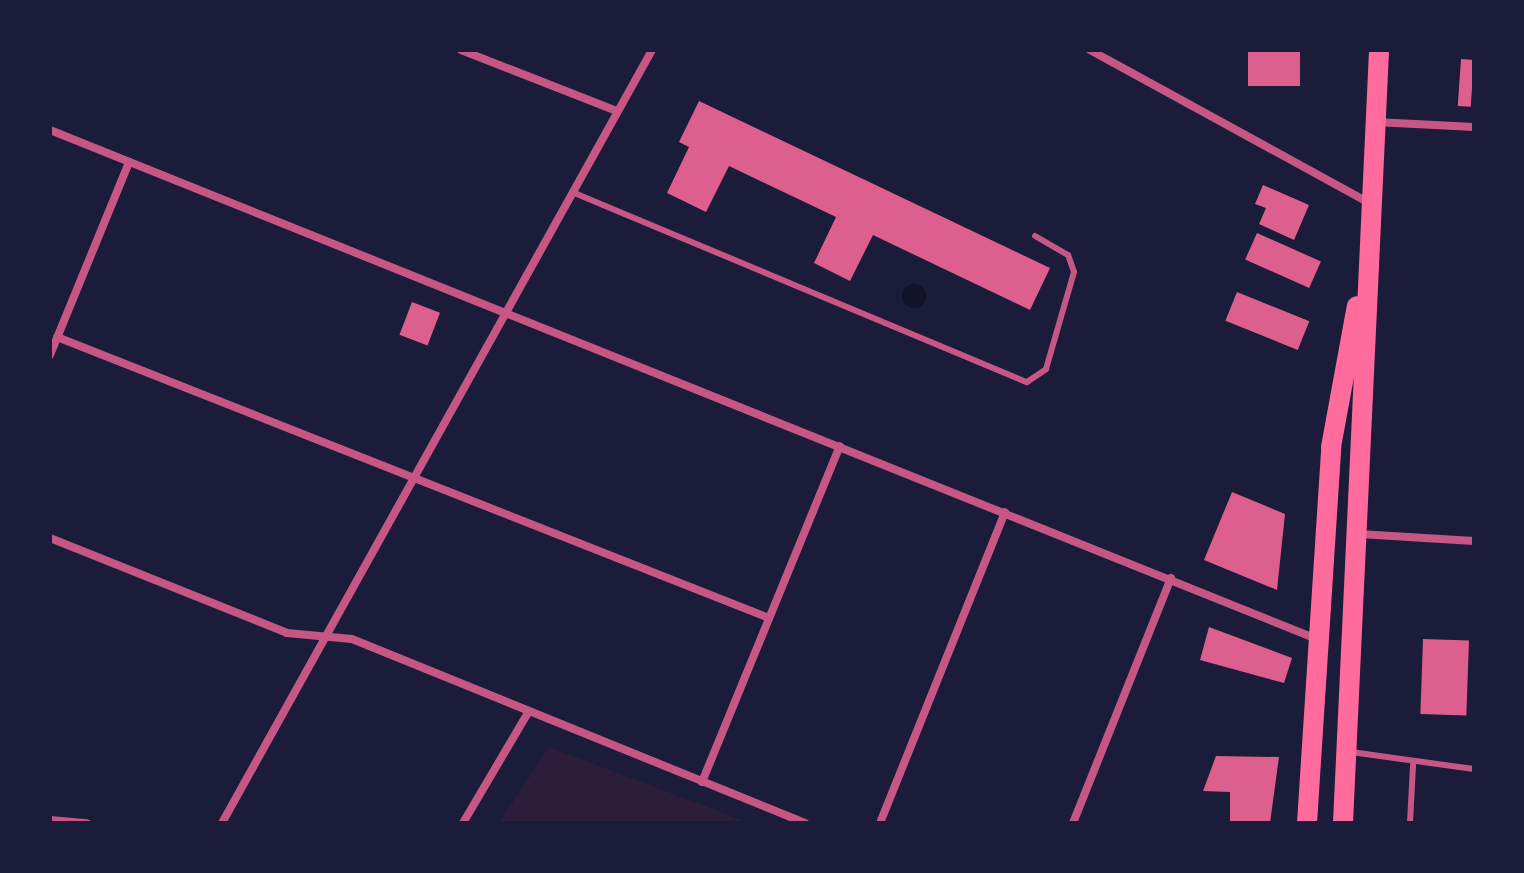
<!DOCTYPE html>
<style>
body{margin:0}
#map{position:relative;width:1524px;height:873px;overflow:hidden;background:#1b1b3a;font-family:Georgia,serif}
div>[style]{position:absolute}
.green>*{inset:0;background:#2a1e3b}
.water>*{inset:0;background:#12122b}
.round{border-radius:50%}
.building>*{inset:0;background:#dd5f8e;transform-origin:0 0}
.service>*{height:6px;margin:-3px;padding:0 3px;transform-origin:3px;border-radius:3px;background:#c65784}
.minor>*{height:8px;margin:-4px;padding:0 4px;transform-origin:4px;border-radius:4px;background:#c65784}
.primary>*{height:20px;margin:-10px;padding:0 10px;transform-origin:10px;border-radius:10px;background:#ff6b9d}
span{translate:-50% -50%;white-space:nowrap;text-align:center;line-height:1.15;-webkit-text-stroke:6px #1b1b3a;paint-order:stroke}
.frame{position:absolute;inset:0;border:52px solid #1b1b3a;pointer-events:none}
</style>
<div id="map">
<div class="green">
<i style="clip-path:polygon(549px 747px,750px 823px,499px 823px)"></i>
</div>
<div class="water">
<i class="round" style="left:902px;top:284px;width:24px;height:24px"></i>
</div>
<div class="building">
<i style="left:1248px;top:50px;width:52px;height:36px"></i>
<i style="left:1461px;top:59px;width:13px;height:47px;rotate:4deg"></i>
<i style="clip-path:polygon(699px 101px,1050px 268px,1030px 310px,873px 235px,850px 281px,814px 263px,836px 217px,729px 166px,706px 212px,667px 193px,689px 147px,679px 142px)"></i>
<i style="clip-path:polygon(1263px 185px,1309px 205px,1294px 240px,1259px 224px,1266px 208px,1255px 204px)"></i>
<i style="left:1257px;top:233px;width:70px;height:29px;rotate:24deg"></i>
<i style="left:1237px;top:292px;width:78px;height:31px;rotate:22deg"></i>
<i style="left:412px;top:302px;width:30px;height:35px;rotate:21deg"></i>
<i style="clip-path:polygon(1232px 492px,1285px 514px,1277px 590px,1204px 560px)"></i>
<i style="clip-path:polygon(1209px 627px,1292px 658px,1284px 683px,1200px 660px)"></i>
<i style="left:1423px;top:639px;width:46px;height:75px;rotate:2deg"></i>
<i style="clip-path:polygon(1216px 756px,1279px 757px,1270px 823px,1230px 823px,1230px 792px,1203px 791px)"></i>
</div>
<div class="service">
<i style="left:572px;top:192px;width:493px;rotate:22.7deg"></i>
<i style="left:1027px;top:382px;width:23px;rotate:-34deg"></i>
<i style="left:1046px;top:369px;width:101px;rotate:-73.9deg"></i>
<i style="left:1074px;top:272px;width:18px;rotate:-109deg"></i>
<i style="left:1068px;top:255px;width:38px;rotate:-150deg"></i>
<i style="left:1351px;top:752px;width:124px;rotate:7.9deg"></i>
<i style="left:1410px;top:823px;width:58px;rotate:-87deg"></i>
</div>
<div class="minor">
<i style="left:461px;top:50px;width:168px;rotate:21.4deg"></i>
<i style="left:1090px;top:50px;width:318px;rotate:28.7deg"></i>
<i style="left:1375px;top:122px;width:99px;rotate:2.9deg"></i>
<i style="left:50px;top:130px;width:1368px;rotate:21.89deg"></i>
<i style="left:57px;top:337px;width:765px;rotate:21.54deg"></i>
<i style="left:50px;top:355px;width:209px;rotate:-67.7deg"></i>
<i style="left:1359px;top:534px;width:115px;rotate:3.5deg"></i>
<i style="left:50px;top:538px;width:255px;rotate:21.8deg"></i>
<i style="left:287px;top:633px;width:65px;rotate:5.3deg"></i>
<i style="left:352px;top:639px;width:489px;rotate:22.1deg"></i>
<i style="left:702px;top:782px;width:363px;rotate:-67.7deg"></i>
<i style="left:50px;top:820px;width:37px;rotate:5deg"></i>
<i style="left:222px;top:823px;width:885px;rotate:-60.91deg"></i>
<i style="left:463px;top:823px;width:130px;rotate:-59.5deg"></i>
<i style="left:880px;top:823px;width:335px;rotate:-68.1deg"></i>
<i style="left:1073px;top:823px;width:264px;rotate:-68.2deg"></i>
</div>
<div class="primary">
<i style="left:1307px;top:823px;width:377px;rotate:-86.3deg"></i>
<i style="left:1331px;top:447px;width:143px;rotate:-79.6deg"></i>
<i style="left:1343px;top:823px;width:774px;rotate:-87.33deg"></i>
</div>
<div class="frame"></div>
</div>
